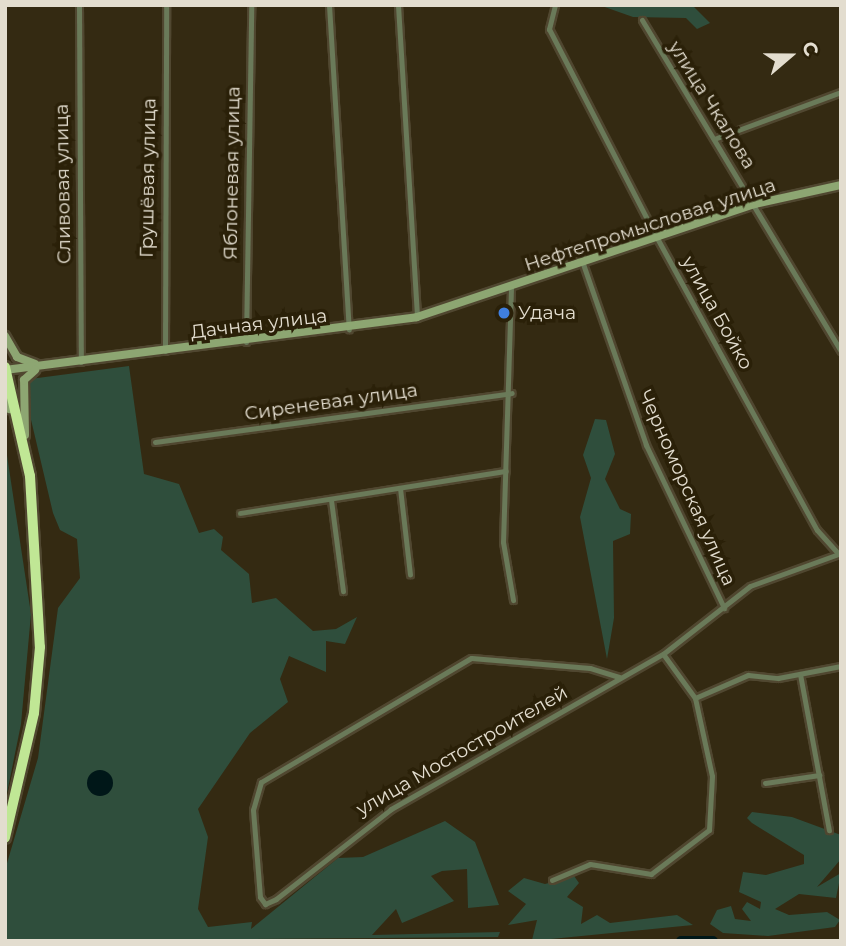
<!DOCTYPE html>
<meta charset="utf-8">
<style>
body{margin:0}
#map{position:relative;width:846px;height:946px;overflow:hidden;background:#342a12;font-family:Montserrat,sans-serif}
div>[style]{position:absolute}
.green>*{inset:0;background:#2f4e3c}
.water>*{inset:0;background:#001718}
.round{border-radius:50%}
.river>*{height:10px;margin:-5px;padding:0 5px;transform-origin:5px;border-radius:5px;background:#001718}
.roads{filter:drop-shadow(2px 0 #504730) drop-shadow(-2px 0 #504730) drop-shadow(0 2px #504730) drop-shadow(0 -2px #504730)}
.street>*{height:5px;margin:-2.5px;padding:0 2.5px;transform-origin:2.5px;border-radius:2.5px;background:#6a7a59}
.secondary>*{height:8px;margin:-4px;padding:0 4px;transform-origin:4px;border-radius:4px;background:#8da672}
.highway>*{height:10px;margin:-5px;padding:0 5px;transform-origin:5px;border-radius:5px;background:#c0e795}
.dots>*{width:19px;height:19px;translate:-50% -50%;box-sizing:border-box;border:4px solid #2a2008;border-radius:50%}
span{translate:-50% -50%;white-space:nowrap;text-align:center;line-height:1.15;-webkit-text-stroke:7px #2a2008;paint-order:stroke}
.street-label{font-size:19px;color:#e3ddcf}
.poi-label{font-size:19px;color:#e3ddcf}
.left{translate:0 -50%;text-align:left}
.frame{position:absolute;inset:0;border:7px solid #e3ddcf;pointer-events:none}
.north{position:absolute;left:755px;top:21px;width:70px;height:70px;-webkit-text-stroke:5px #2a2008;paint-order:stroke;rotate:70deg;font-size:19px;font-weight:700;line-height:28px;text-align:center;color:#e3ddcf}
.north::after{content:'';display:block;margin:auto;width:24px;height:32px;background:#e3ddcf;clip-path:polygon(50% 0,100% 100%,50% 72%,0 100%)}
</style>
<div id="map">
<div class="green">
<i style="clip-path:polygon(599px 5px,692px 5px,710px 23px,697px 29px,686px 18px,633px 17px)"></i>
<i style="clip-path:polygon(129px 366px,144px 474px,179px 484px,199px 533px,214px 529px,223px 537px,221px 550px,249px 574px,252px 603px,276px 598px,313px 631px,336px 629px,357px 617px,345px 644px,326px 641px,326px 672px,289px 656px,280px 679px,288px 702px,250px 733px,198px 809px,208px 837px,198px 909px,208px 927px,252px 922px,251px 929px,338px 858px,363px 857px,445px 821px,475px 842px,499px 905px,468px 908px,467px 869px,442px 871px,431px 876px,454px 901px,402px 923px,396px 909px,372px 935px,500px 932px,498px 937px,5px 941px,5px 870px,38px 758px,58px 608px,80px 578px,77px 539px,60px 530px,53px 513px,24px 390px,30px 379px)"></i>
<i style="clip-path:polygon(595px 419px,606px 420px,615px 454px,605px 479px,620px 509px,631px 514px,630px 534px,613px 541px,614px 618px,607px 659px,580px 517px,591px 478px,583px 455px)"></i>
<i style="clip-path:polygon(5px 442px,31px 614px,21px 724px,5px 803px)"></i>
<i style="clip-path:polygon(752px 812px,792px 817px,841px 835px,841px 859px,817px 887px,841px 873px,836px 898px,799px 894px,775px 909px,789px 915px,827px 912px,840px 920px,835px 927px,768px 936px,723px 933px,710px 924px,717px 910px,731px 906px,735px 919px,751px 921px,742px 909px,747px 902px,760px 909px,761px 902px,739px 892px,743px 872px,766px 875px,804px 864px,804px 855px,752px 823px,747px 818px)"></i>
<i style="clip-path:polygon(574px 876px,579px 883px,567px 897px,583px 907px,581px 924px,597px 915px,610px 923px,677px 915px,693px 925px,541px 940px,532px 940px,537px 920px,508px 925px,526px 904px,508px 891px,524px 878px,545px 884px)"></i>
</div>
<div class="water">
<i class="round" style="left:87px;top:770px;width:26px;height:26px"></i>
</div>
<div class="river">
<i style="left:681px;top:941px;width:32px"></i>
</div>
<div class="roads">
<div class="street">
<i style="left:79px;top:5px;width:357px;rotate:89.7deg"></i>
<i style="left:329px;top:5px;width:325px;rotate:86.5deg"></i>
<i style="left:398px;top:5px;width:313px;rotate:86.5deg"></i>
<i style="left:555px;top:5px;width:25px;rotate:104deg"></i>
<i style="left:549px;top:29px;width:235px;rotate:62.7deg"></i>
<i style="left:657px;top:238px;width:333px;rotate:61.3deg"></i>
<i style="left:817px;top:530px;width:31px;rotate:48deg"></i>
<i style="left:642px;top:20px;width:386px;rotate:59deg"></i>
<i style="left:714px;top:139px;width:135px;rotate:-20.3deg"></i>
<i style="left:582px;top:261px;width:195px;rotate:70.8deg"></i>
<i style="left:646px;top:445px;width:181px;rotate:64.4deg"></i>
<i style="left:511px;top:288px;width:254px;rotate:91.8deg"></i>
<i style="left:503px;top:542px;width:59px;rotate:80.2deg"></i>
<i style="left:246px;top:342px;width:337px;rotate:-89.1deg"></i>
<i style="left:165px;top:351px;width:346px;rotate:-89.8deg"></i>
<i style="left:155px;top:442px;width:360px;rotate:-7.8deg"></i>
<i style="left:400px;top:488px;width:87px;rotate:83.4deg"></i>
<i style="left:331px;top:500px;width:92px;rotate:82.5deg"></i>
<i style="left:240px;top:513px;width:269px;rotate:-9deg"></i>
<i style="left:800px;top:674px;width:159px;rotate:79.5deg"></i>
<i style="left:619px;top:677px;width:30px;rotate:-163deg"></i>
<i style="left:590px;top:668px;width:119px;rotate:-175.2deg"></i>
<i style="left:471px;top:658px;width:244px;rotate:149.4deg"></i>
<i style="left:261px;top:782px;width:29px;rotate:106deg"></i>
<i style="left:253px;top:810px;width:87px;rotate:85.4deg"></i>
<i style="left:260px;top:897px;width:9px;rotate:54deg"></i>
<i style="left:265px;top:904px;width:12px;rotate:-24deg"></i>
<i style="left:276px;top:899px;width:146px;rotate:-38deg"></i>
<i style="left:391px;top:809px;width:313px;rotate:-29.7deg"></i>
<i style="left:663px;top:654px;width:110px;rotate:-38deg"></i>
<i style="left:750px;top:586px;width:97px;rotate:-19.9deg"></i>
<i style="left:695px;top:698px;width:58px;rotate:-23.5deg"></i>
<i style="left:748px;top:675px;width:30px;rotate:6deg"></i>
<i style="left:778px;top:678px;width:64px;rotate:-10.8deg"></i>
<i style="left:765px;top:783px;width:55px;rotate:-8.4deg"></i>
<i style="left:552px;top:880px;width:41px;rotate:-22.8deg"></i>
<i style="left:590px;top:864px;width:62px;rotate:9.3deg"></i>
<i style="left:651px;top:874px;width:73px;rotate:-37.2deg"></i>
<i style="left:709px;top:830px;width:54px;rotate:-86.8deg"></i>
<i style="left:712px;top:776px;width:80px;rotate:-102.3deg"></i>
<i style="left:695px;top:698px;width:54px;rotate:-126deg"></i>
</div>
<div class="secondary">
<i style="left:5px;top:336px;width:24px;rotate:60deg"></i>
<i style="left:17px;top:357px;width:19px;rotate:21deg"></i>
<i style="left:5px;top:370px;width:415px;rotate:-7.3deg"></i>
<i style="left:417px;top:317px;width:356px;rotate:-18.5deg"></i>
<i style="left:755px;top:204px;width:88px;rotate:-12.5deg"></i>
<i style="left:5px;top:393px;width:17px;rotate:73deg"></i>
<i style="left:25px;top:435px;width:55px;rotate:-91deg"></i>
<i style="left:24px;top:380px;width:15px;rotate:-42deg"></i>
</div>
<div class="highway">
<i style="left:5px;top:367px;width:112px;rotate:77.1deg"></i>
<i style="left:30px;top:476px;width:171px;rotate:86.7deg"></i>
<i style="left:40px;top:647px;width:66px;rotate:95.2deg"></i>
<i style="left:34px;top:713px;width:128px;rotate:103.1deg"></i>
</div>
</div>
<div class="dots">
<i style="left:504px;top:313px;background:#3f7fe0"></i>
</div>
<div class="street-label">
<span style="left:712px;top:105px;rotate:58deg">улица Чкалова</span>
<span style="left:232px;top:173px;rotate:-89deg">Яблоневая улица</span>
<span style="left:148px;top:178px;rotate:-89deg">Грушёвая улица</span>
<span style="left:63px;top:184px;rotate:-91deg">Сливовая улица</span>
<span style="left:650px;top:225px;rotate:-18deg">Нефтепромысловая улица</span>
<span style="left:717px;top:313px;rotate:61deg">улица Бойко</span>
<span style="left:259px;top:324px;rotate:-7deg">Дачная улица</span>
<span style="left:331px;top:402px;rotate:-8deg">Сиреневая улица</span>
<span style="left:687px;top:488px;rotate:66deg">Черноморская улица</span>
<span style="left:462px;top:751px;rotate:-30deg">улица Мостостроителей</span>
</div>
<div class="poi-label">
<span class="left" style="left:518px;top:313px">Удача</span>
</div>
<div class="frame"></div>
<div class="north">С</div>
</div>
